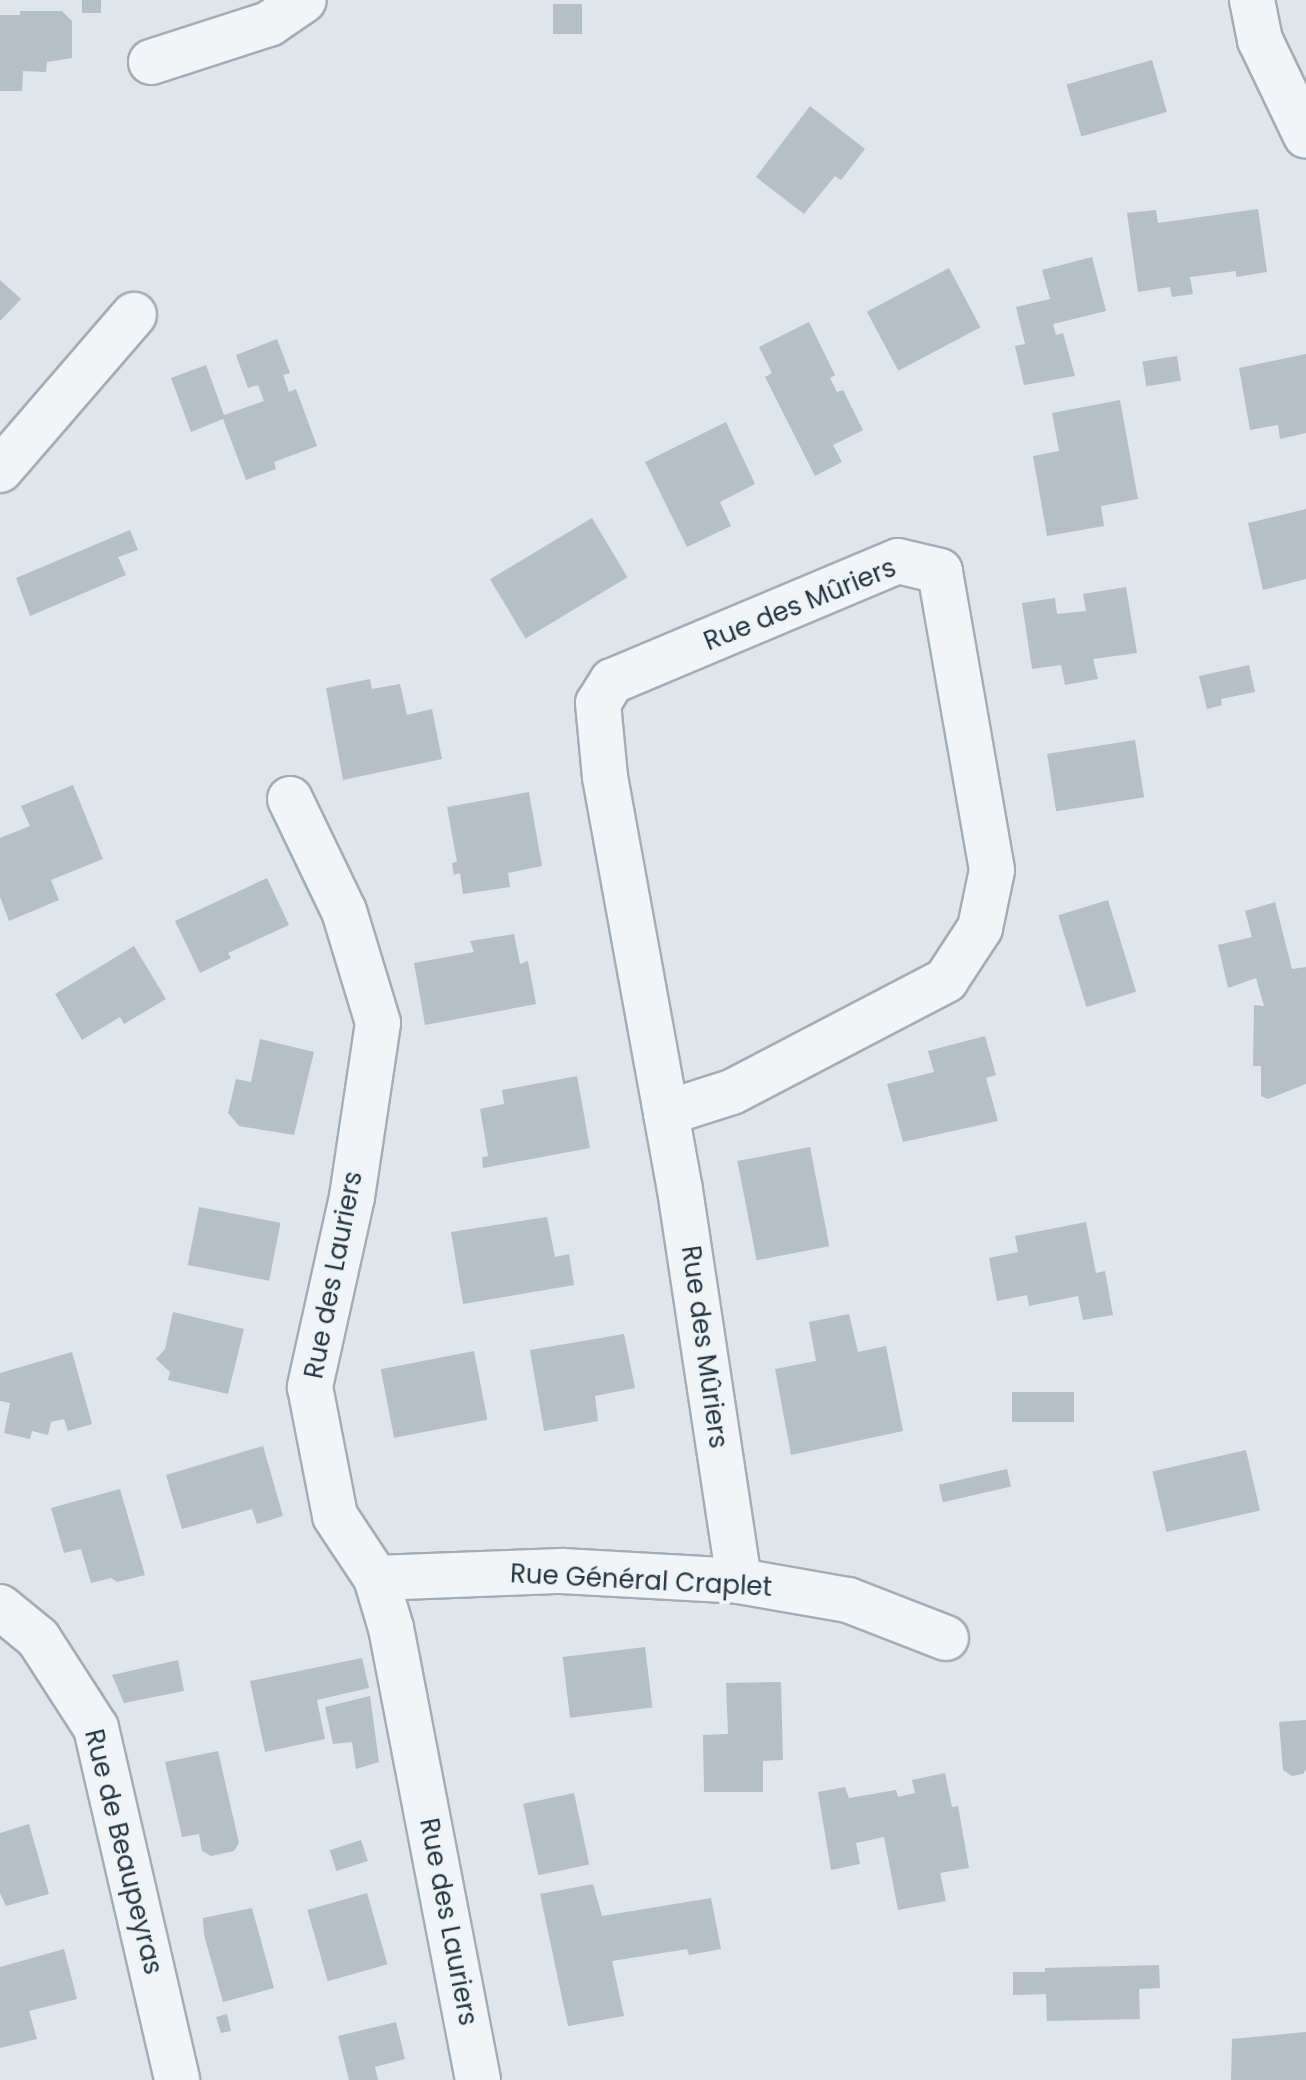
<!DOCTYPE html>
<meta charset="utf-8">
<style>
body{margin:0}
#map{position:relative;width:1306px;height:2080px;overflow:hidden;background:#dfe5ea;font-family:Poppins,sans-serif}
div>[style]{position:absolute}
.building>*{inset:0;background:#b5bfc7;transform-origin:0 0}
.roads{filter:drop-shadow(2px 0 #a4adb4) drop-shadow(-2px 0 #a4adb4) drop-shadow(0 2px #a4adb4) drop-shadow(0 -2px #a4adb4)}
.minor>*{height:44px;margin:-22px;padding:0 22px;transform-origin:22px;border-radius:22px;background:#f2f5f7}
span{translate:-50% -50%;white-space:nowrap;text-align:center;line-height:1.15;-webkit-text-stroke:8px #eef4f7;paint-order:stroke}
.street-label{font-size:26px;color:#263642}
</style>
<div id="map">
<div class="building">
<i style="left:82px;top:0;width:19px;height:13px"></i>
<i style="left:553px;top:4px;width:29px;height:30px"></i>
<i style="clip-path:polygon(20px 11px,62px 11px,72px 21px,72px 58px,47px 62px,46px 72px,23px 71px,22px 91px,0 91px,0 15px,20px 15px)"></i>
<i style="left:1152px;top:60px;width:54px;height:89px;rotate:74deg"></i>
<i style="clip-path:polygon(810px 106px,865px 149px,841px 180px,835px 176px,804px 214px,756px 177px)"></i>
<i style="clip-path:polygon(1258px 209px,1267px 272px,1236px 277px,1236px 271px,1190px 277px,1193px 294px,1172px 297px,1170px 287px,1138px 292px,1127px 213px,1156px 210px,1158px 223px)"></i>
<i style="clip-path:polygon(1092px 257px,1106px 311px,1053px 324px,1056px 335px,1063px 333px,1075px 376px,1024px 385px,1015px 346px,1025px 344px,1016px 307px,1050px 299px,1042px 270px)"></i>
<i style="left:949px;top:268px;width:67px;height:93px;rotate:62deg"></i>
<i style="clip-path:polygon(0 280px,21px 299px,0 321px)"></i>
<i style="clip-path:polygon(809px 322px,835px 375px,830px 378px,837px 392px,843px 390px,863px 430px,833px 445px,842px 462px,815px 476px,765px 377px,772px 373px,759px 347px)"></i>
<i style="clip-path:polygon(277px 339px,290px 373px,283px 375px,289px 392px,296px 389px,317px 446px,274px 462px,276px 469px,246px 480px,223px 419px,191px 432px,171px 378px,206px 365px,224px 415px,264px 401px,258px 385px,248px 388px,236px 355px)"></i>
<i style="clip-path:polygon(1306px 354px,1306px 433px,1280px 439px,1278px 425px,1250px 430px,1239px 368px)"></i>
<i style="left:1177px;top:356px;width:25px;height:35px;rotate:81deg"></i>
<i style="clip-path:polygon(1120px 400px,1138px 499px,1101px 506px,1104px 526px,1047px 536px,1033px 456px,1059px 451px,1052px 413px)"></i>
<i style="clip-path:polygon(726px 422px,755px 484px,720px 502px,731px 526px,687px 547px,645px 462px)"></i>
<i style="clip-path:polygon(1306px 509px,1306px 579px,1263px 590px,1248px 523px)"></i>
<i style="left:592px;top:518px;width:69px;height:119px;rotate:59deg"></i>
<i style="clip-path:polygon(130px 530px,138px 550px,118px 557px,126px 575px,30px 616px,16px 578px)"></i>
<i style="clip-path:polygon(1126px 587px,1137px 653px,1093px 659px,1098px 679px,1065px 685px,1061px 665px,1032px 669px,1022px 603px,1055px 598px,1057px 614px,1086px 611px,1083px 594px)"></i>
<i style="clip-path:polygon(1249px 665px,1255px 692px,1221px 699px,1222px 705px,1207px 709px,1199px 676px)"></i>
<i style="clip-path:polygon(370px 679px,372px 689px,400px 684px,407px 715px,432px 709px,442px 759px,343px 780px,326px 688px)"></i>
<i style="left:1135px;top:740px;width:58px;height:89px;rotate:81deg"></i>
<i style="clip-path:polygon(73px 785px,103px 859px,51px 880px,59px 900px,9px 921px,0 897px,0 838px,30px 826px,21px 806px)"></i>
<i style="clip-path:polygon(529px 792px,542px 866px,508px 873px,510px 887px,463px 894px,460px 873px,454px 875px,452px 863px,457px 862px,447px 807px)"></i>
<i style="clip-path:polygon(267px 878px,289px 925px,228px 953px,231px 958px,200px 973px,175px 921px)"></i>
<i style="left:1108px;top:900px;width:96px;height:52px;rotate:73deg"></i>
<i style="clip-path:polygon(1275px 902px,1292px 969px,1306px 967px,1306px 1084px,1268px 1099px,1261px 1096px,1261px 1066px,1253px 1066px,1254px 1005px,1264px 1006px,1256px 978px,1228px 988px,1218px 945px,1252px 937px,1245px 911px)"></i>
<i style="clip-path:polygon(514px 934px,520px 964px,528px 961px,536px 1004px,425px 1025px,414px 963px,474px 952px,470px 941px)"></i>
<i style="clip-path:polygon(134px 946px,166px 999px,124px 1024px,120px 1017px,82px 1040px,55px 994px)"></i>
<i style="clip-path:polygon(985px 1036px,996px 1075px,986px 1078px,998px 1121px,903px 1142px,887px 1084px,934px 1072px,928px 1051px)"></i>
<i style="clip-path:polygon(260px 1039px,314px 1052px,294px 1135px,239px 1126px,228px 1113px,236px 1079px,251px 1082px)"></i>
<i style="clip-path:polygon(577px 1076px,590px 1148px,483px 1168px,482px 1157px,488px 1156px,480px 1109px,504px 1104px,502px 1090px)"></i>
<i style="left:810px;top:1147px;width:101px;height:74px;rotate:79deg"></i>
<i style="left:199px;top:1207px;width:83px;height:59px;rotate:11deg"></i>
<i style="clip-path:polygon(547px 1217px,555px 1257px,569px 1254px,574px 1285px,463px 1304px,451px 1232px)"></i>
<i style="clip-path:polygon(1086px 1222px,1096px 1273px,1105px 1271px,1113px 1315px,1083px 1320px,1078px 1296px,1029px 1306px,1027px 1295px,997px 1301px,989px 1258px,1018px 1252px,1015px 1236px)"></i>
<i style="clip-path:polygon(173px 1312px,244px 1329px,228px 1394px,168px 1380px,170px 1372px,156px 1359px,165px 1349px)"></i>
<i style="clip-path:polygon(849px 1314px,858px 1352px,886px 1346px,903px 1431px,791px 1455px,775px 1369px,816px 1361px,809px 1322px)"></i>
<i style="clip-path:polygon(624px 1334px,635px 1388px,595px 1396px,598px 1421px,544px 1431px,530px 1350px)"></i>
<i style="left:474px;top:1351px;width:70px;height:95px;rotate:79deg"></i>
<i style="clip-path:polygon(72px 1352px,92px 1424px,68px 1431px,64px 1419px,51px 1422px,48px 1435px,32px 1431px,30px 1439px,4px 1433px,10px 1403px,0 1401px,0 1373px)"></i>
<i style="left:1074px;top:1392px;width:30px;height:62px;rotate:90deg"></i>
<i style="clip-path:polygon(263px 1446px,283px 1516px,257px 1524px,252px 1509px,182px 1529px,166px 1475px)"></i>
<i style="left:1246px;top:1450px;width:62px;height:96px;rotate:77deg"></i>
<i style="left:1007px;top:1469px;width:18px;height:70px;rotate:77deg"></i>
<i style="clip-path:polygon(120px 1489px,145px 1575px,117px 1582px,111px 1578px,91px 1583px,81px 1549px,64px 1553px,51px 1508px)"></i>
<i style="left:645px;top:1647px;width:61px;height:83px;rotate:83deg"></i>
<i style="clip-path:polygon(362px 1658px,369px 1688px,317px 1700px,325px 1739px,265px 1752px,250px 1681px)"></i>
<i style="clip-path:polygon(178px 1660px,184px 1691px,124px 1703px,112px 1675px)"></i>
<i style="clip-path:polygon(781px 1682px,783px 1760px,763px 1761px,763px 1792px,704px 1792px,703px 1735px,728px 1734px,726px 1683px)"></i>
<i style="clip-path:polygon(370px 1696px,379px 1762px,356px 1769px,352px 1742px,333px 1744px,325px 1707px)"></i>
<i style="clip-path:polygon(1306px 1720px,1306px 1769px,1303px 1774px,1292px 1776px,1283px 1770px,1279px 1722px)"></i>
<i style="clip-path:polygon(218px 1751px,239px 1843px,234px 1851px,211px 1856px,202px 1851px,199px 1834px,182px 1837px,165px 1762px)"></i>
<i style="clip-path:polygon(945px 1773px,952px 1807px,958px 1806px,969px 1868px,940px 1873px,946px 1901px,898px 1910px,884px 1837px,856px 1843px,860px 1864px,831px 1870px,818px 1792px,845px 1787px,849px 1798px,896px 1790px,898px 1797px,915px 1793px,912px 1780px)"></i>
<i style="left:574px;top:1793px;width:73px;height:52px;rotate:78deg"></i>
<i style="clip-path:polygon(29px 1824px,49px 1894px,6px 1906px,0 1893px,0 1833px)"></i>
<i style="left:361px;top:1840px;width:22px;height:33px;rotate:72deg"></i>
<i style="clip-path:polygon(593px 1884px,602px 1916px,711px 1898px,721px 1949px,689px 1955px,687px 1949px,612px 1961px,624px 2016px,568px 2026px,540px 1894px)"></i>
<i style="left:367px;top:1893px;width:74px;height:62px;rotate:74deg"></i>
<i style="clip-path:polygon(252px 1908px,274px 1988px,223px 2002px,204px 1935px,203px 1918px)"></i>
<i style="clip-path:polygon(64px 1949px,77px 1999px,29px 2011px,37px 2039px,0 2048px,0 1967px)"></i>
<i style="clip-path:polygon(1159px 1965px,1160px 1988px,1139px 1989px,1140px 2019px,1047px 2021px,1046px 1994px,1013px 1995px,1013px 1972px,1045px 1972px,1045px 1968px)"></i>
<i style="clip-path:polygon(227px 2014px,231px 2031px,221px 2033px,216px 2017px)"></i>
<i style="clip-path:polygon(396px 2022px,405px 2059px,375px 2067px,378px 2080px,349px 2080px,338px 2036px)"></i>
<i style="clip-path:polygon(1306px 2032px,1306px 2080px,1231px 2080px,1232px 2039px)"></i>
</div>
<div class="roads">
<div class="minor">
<i style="left:1252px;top:0;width:41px;rotate:78.7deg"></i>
<i style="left:1260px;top:40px;width:106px;rotate:64.4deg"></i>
<i style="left:151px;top:62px;width:124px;rotate:-17.9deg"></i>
<i style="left:269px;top:24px;width:42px;rotate:-34.4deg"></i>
<i style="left:0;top:470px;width:205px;rotate:-49.2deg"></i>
<i style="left:290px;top:799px;width:124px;rotate:64.3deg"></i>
<i style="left:344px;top:911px;width:117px;rotate:73.1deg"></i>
<i style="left:378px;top:1023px;width:176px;rotate:98.5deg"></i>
<i style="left:352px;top:1197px;width:195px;rotate:102.5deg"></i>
<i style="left:310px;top:1387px;width:131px;rotate:79deg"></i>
<i style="left:335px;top:1516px;width:74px;rotate:56.5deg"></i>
<i style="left:376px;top:1578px;width:52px;rotate:73.3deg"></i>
<i style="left:391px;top:1628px;width:460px;rotate:79.1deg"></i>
<i style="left:666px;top:1113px;width:69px;rotate:-17.7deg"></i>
<i style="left:732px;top:1092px;width:242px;rotate:-27.6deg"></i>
<i style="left:946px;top:980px;width:62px;rotate:-56.8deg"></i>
<i style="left:980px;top:928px;width:59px;rotate:-78.3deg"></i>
<i style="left:992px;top:870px;width:303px;rotate:-99.9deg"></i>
<i style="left:940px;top:571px;width:43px;rotate:-166.6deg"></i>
<i style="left:898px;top:561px;width:310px;rotate:157.2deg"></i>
<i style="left:612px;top:681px;width:26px;rotate:122deg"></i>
<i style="left:598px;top:703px;width:74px;rotate:84.6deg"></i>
<i style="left:605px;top:777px;width:341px;rotate:79.7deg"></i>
<i style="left:666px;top:1113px;width:78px;rotate:79.7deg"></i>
<i style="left:680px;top:1190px;width:395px;rotate:81.4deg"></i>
<i style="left:376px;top:1578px;width:186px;rotate:-2.2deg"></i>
<i style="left:562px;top:1571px;width:177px;rotate:3.2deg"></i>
<i style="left:739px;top:1581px;width:111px;rotate:9.9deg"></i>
<i style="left:848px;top:1600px;width:105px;rotate:21.2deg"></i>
<i style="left:0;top:1607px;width:49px;rotate:39.2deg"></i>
<i style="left:38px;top:1638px;width:107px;rotate:57.2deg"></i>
<i style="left:96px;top:1728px;width:361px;rotate:77deg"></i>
</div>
</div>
<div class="street-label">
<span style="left:800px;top:605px;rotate:-22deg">Rue des Mûriers</span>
<span style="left:334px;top:1275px;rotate:-79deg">Rue des Lauriers</span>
<span style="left:704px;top:1347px;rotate:82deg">Rue des Mûriers</span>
<span style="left:641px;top:1581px;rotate:3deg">Rue Général Craplet</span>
<span style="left:123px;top:1852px;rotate:76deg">Rue de Beaupeyras</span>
<span style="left:448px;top:1922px;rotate:79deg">Rue des Lauriers</span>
</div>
</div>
